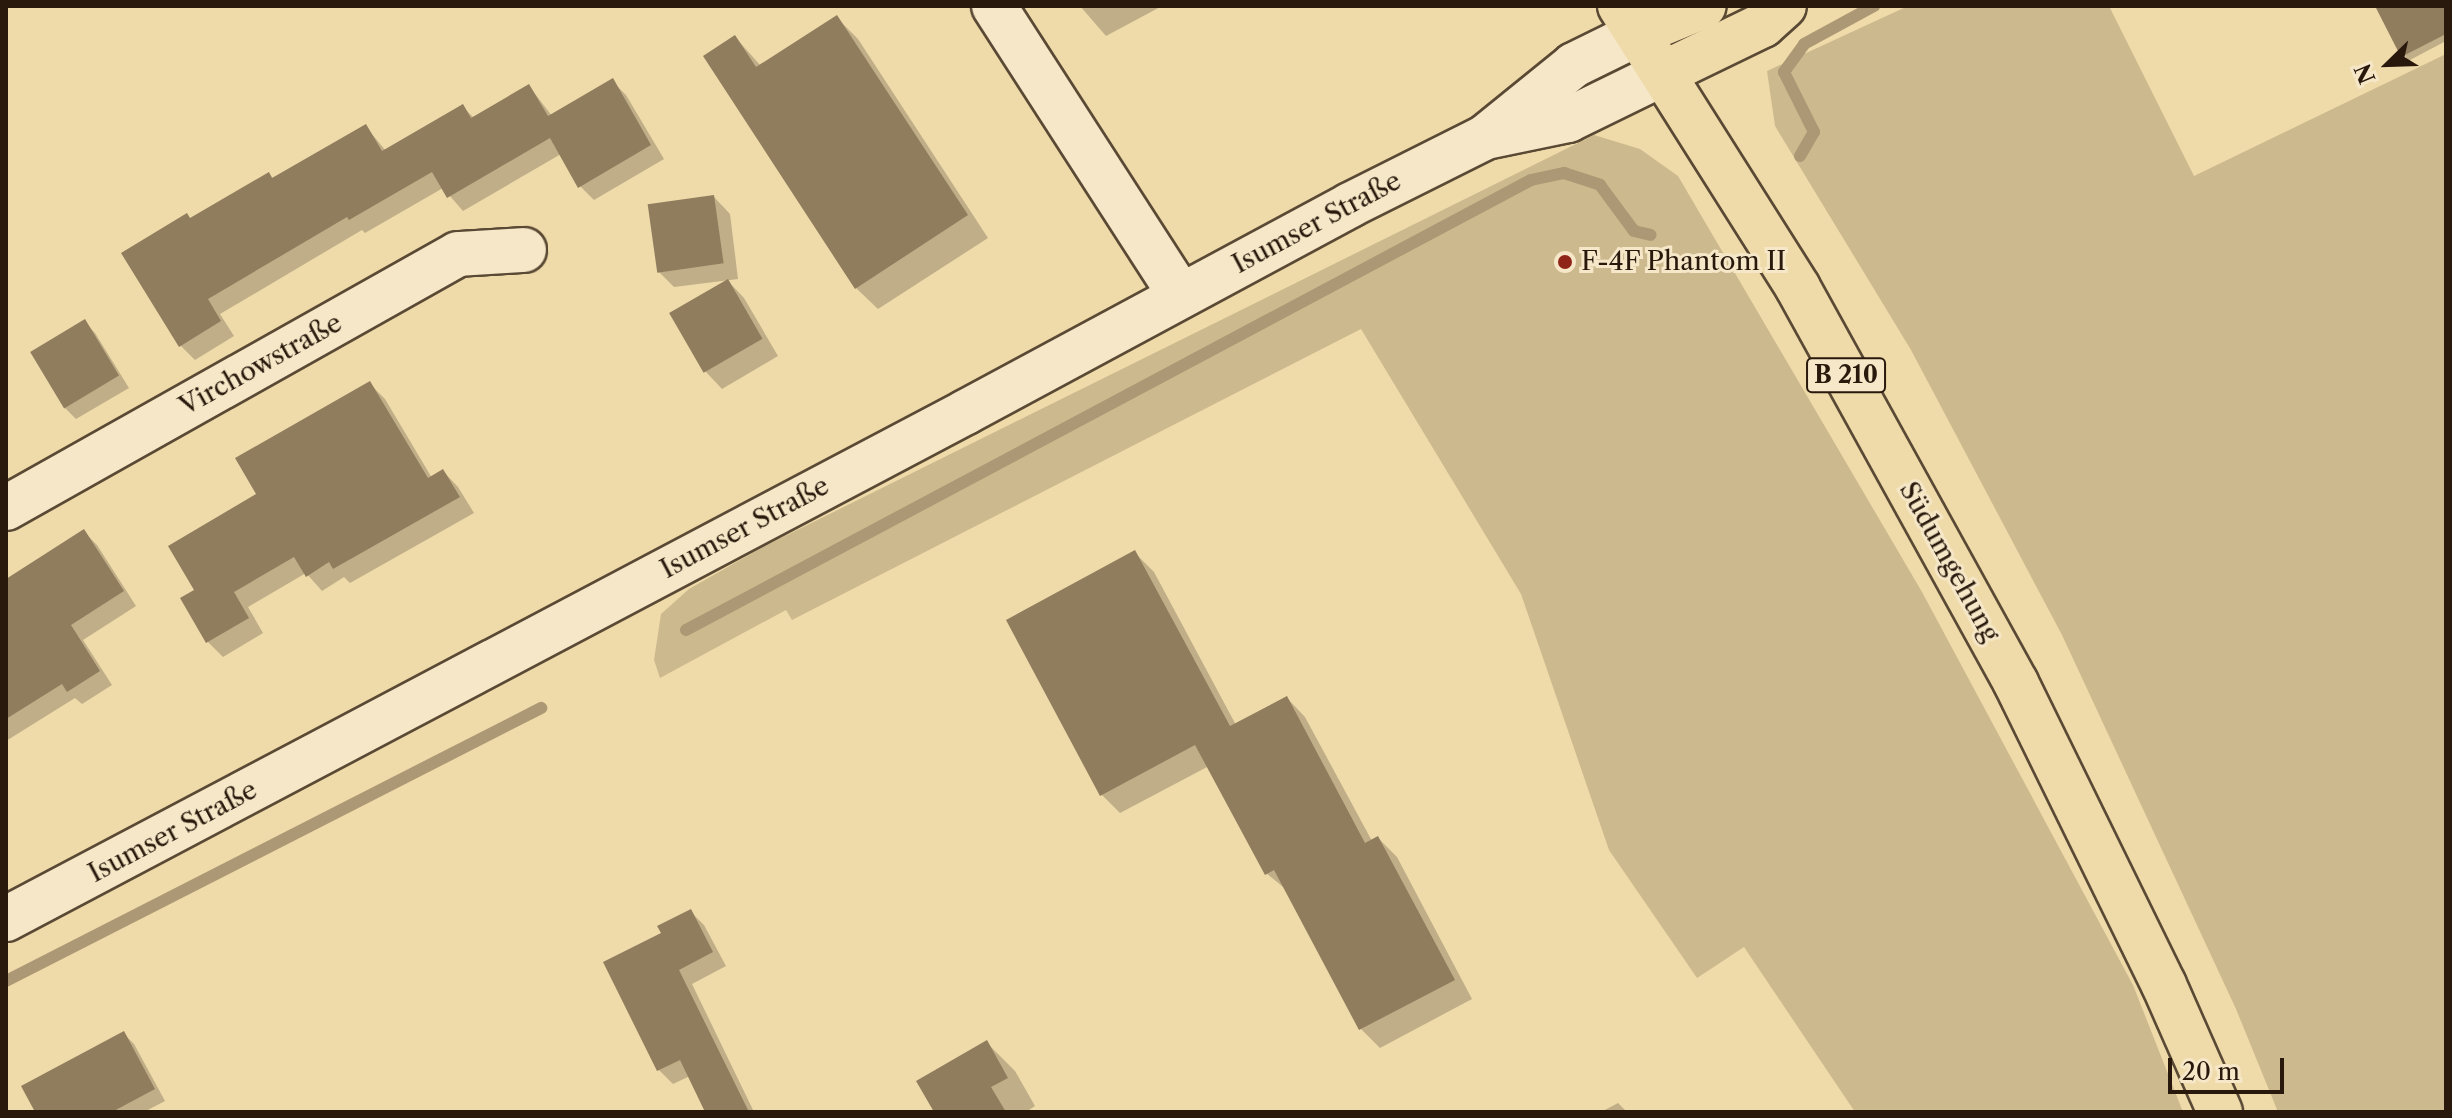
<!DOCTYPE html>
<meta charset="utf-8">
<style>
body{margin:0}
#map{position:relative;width:2452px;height:1118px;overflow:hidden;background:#efdaa9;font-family:"Libre Caslon Text",serif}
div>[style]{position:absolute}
.green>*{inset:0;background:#cdb98e}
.shadow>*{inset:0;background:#0003}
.stream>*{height:12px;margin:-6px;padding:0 6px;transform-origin:6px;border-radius:6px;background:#ac9874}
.building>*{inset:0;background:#907d5e;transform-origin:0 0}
.roads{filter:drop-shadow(2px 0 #5a4934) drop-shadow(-2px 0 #5a4934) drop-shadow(0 2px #5a4934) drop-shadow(0 -2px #5a4934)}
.minor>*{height:44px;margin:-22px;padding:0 22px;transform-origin:22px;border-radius:22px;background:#f5e7c7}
.major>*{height:44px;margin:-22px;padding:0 22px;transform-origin:22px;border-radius:22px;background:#efdaa9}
.dots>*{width:22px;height:22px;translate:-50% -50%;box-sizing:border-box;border:4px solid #f5e7c7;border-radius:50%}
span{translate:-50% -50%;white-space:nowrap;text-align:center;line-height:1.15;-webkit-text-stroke:6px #f5e7c7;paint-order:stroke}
.shield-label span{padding:2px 6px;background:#f5e7c7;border:2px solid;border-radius:6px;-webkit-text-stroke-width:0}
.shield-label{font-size:24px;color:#29190d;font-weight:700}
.street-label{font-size:26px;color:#29190d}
.poi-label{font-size:26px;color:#29190d}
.left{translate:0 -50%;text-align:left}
.frame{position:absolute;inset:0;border:8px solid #29190d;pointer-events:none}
.north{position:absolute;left:2348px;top:24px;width:80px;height:80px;-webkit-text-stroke:6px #f5e7c7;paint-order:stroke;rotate:247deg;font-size:22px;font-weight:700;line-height:32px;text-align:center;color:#29190d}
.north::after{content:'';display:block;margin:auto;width:28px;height:36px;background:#29190d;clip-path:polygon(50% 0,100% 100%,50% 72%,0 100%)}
.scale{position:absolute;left:2168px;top:1058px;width:116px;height:36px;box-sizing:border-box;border:4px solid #29190d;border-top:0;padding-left:10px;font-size:24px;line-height:28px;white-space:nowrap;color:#29190d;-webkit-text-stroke:6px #f5e7c7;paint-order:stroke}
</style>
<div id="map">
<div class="green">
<i style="clip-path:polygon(1908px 6px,2109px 6px,2194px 176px,2446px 54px,2446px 1112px,2278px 1112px,2236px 1009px,2062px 635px,1911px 350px,1775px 126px,1767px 71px)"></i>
<i style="clip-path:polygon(1594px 135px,1640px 149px,1678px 176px,1922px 592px,2133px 985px,2183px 1112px,1855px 1112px,1744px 947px,1697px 978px,1609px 850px,1521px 594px,1361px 329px,792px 620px,786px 610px,660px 678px,654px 660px,661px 614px,689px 589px,763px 547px)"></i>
</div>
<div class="shadow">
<i style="clip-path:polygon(1080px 6px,1162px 6px,1106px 36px)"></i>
<i style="clip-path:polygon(2377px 6px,2446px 6px,2446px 41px,2408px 61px)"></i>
<i style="clip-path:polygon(836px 17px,858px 39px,988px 238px,878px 309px,856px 288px,735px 37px,761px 66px)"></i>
<i style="clip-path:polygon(612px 81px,626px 95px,664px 159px,594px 200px,580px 186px,561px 154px,463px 211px,443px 188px,365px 233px,362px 230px,220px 314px,234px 336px,195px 360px,181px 346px,191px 220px,269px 174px,274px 179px,366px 127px,386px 151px,462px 106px,474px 118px,529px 86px,552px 116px)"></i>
<i style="clip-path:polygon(714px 197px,730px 214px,738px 279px,674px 287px,657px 270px)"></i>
<i style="clip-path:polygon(728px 281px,744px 298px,778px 356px,722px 389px,706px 372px,672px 315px)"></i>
<i style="clip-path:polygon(84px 321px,95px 333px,129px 388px,76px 419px,65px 408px,32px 352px)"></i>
<i style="clip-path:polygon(370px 384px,385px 399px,432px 478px,443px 471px,458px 487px,474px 513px,350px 583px,344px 577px,322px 591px,306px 573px,248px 607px,263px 633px,223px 657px,207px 641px,197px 591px,259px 495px)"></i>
<i style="clip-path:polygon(84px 532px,97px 545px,136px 606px,83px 640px,112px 685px,82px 704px,75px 698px,6px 741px,6px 581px)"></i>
<i style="clip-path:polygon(1135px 553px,1154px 572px,1236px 725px,1287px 698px,1305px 717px,1372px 841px,1378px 838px,1397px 857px,1472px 999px,1380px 1048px,1361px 1029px,1288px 891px,1266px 873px,1209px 766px,1120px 813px,1101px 794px)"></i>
<i style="clip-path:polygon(690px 911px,704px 925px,726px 966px,692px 984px,754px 1112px,707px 1112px,690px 1076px,673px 1084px,659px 1070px,606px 963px,663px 934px)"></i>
<i style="clip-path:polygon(123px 1033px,134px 1044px,165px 1101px,144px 1112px,37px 1112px)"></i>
<i style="clip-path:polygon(987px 1043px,1015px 1071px,1035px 1106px,1026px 1112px,936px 1112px)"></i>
<i style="clip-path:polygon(1618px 1103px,1627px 1112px,1601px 1112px)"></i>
</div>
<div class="stream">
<i style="left:1800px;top:156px;width:28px;rotate:-60deg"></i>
<i style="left:1814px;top:132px;width:67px;rotate:-116.6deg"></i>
<i style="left:1784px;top:72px;width:34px;rotate:-54deg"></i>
<i style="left:1804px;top:44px;width:80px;rotate:-28.5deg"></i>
<i style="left:686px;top:630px;width:957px;rotate:-28.04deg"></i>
<i style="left:1531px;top:180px;width:34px;rotate:-12deg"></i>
<i style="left:1564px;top:173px;width:38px;rotate:18deg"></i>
<i style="left:1600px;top:185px;width:57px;rotate:53.5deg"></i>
<i style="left:1634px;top:231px;width:17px;rotate:13deg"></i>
<i style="left:6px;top:981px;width:601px;rotate:-27.03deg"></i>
</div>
<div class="building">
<i style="clip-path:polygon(2375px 6px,2446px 6px,2446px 34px,2401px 57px)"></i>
<i style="clip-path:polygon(837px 15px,968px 215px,855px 289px,703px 56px,735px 35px,756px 67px)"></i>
<i style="clip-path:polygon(613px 78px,651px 145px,578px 188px,550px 138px,447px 198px,432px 172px,349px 220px,347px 217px,208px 299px,221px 321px,179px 347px,121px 253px,187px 213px,190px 218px,269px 172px,272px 178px,366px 124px,382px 151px,463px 104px,471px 118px,529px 84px,548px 116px)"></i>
<i style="left:714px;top:195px;width:69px;height:67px;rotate:82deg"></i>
<i style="left:728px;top:279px;width:69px;height:68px;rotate:60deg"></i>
<i style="left:85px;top:319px;width:66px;height:64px;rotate:59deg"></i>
<i style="clip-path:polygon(370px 381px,428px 478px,443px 469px,460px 497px,333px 569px,329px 562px,306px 577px,294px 557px,234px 592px,249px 618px,206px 643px,180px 598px,194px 590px,168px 546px,256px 494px,235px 458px)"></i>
<i style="clip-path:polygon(84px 529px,124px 591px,71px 625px,100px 671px,67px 692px,62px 684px,6px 719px,6px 579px)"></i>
<i style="clip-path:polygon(1135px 550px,1230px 726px,1287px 696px,1365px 843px,1378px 836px,1455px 980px,1359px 1030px,1274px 870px,1265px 875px,1195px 745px,1100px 796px,1006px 620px)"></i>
<i style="clip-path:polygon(691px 909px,713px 952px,679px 970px,749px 1112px,705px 1112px,680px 1060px,657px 1071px,603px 962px,661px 933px,657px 926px)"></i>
<i style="clip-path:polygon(124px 1031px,155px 1089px,112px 1112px,35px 1112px,21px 1086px)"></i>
<i style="clip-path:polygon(987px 1040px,1008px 1078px,991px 1087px,1006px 1112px,934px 1112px,916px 1081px)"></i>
</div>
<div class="roads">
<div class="minor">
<i style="left:994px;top:6px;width:344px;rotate:57.2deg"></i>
<i style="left:1491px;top:136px;width:79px;rotate:-11.7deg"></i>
<i style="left:1568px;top:120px;width:107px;rotate:-26.1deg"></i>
<i style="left:6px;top:508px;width:518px;rotate:-29.33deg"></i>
<i style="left:458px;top:254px;width:66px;rotate:-3.5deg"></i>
<i style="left:6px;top:919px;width:1086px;rotate:-27.84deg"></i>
<i style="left:966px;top:412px;width:436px;rotate:-28.3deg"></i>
<i style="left:1350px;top:205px;width:150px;rotate:-26.6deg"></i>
<i style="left:1484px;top:138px;width:116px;rotate:-39deg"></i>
<i style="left:1574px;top:65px;width:72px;rotate:-26.2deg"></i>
</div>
<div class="major">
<i style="left:1620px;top:6px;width:333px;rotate:57.7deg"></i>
<i style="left:1798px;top:288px;width:451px;rotate:61.1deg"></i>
<i style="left:2016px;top:683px;width:336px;rotate:63.9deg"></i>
<i style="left:2164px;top:985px;width:139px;rotate:66.2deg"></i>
<i style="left:1639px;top:33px;width:70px;rotate:-22.6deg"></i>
<i style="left:1664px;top:73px;width:110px;rotate:-25.9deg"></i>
<i style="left:1763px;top:25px;width:28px;rotate:-42deg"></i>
</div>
</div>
<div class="dots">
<i style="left:1565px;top:262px;background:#8f2418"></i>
</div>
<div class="shield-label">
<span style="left:1846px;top:375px">B 210</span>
</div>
<div class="street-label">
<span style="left:1317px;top:223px;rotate:-28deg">Isumser Straße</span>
<span style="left:261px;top:365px;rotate:-29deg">Virchowstraße</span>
<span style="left:745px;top:528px;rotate:-28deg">Isumser Straße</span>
<span style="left:1949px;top:562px;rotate:61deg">Südumgehung</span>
<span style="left:173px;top:832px;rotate:-28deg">Isumser Straße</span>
</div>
<div class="poi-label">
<span class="left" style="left:1581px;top:262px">F-4F Phantom II</span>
</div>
<div class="frame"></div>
<div class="north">N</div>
<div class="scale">20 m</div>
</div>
